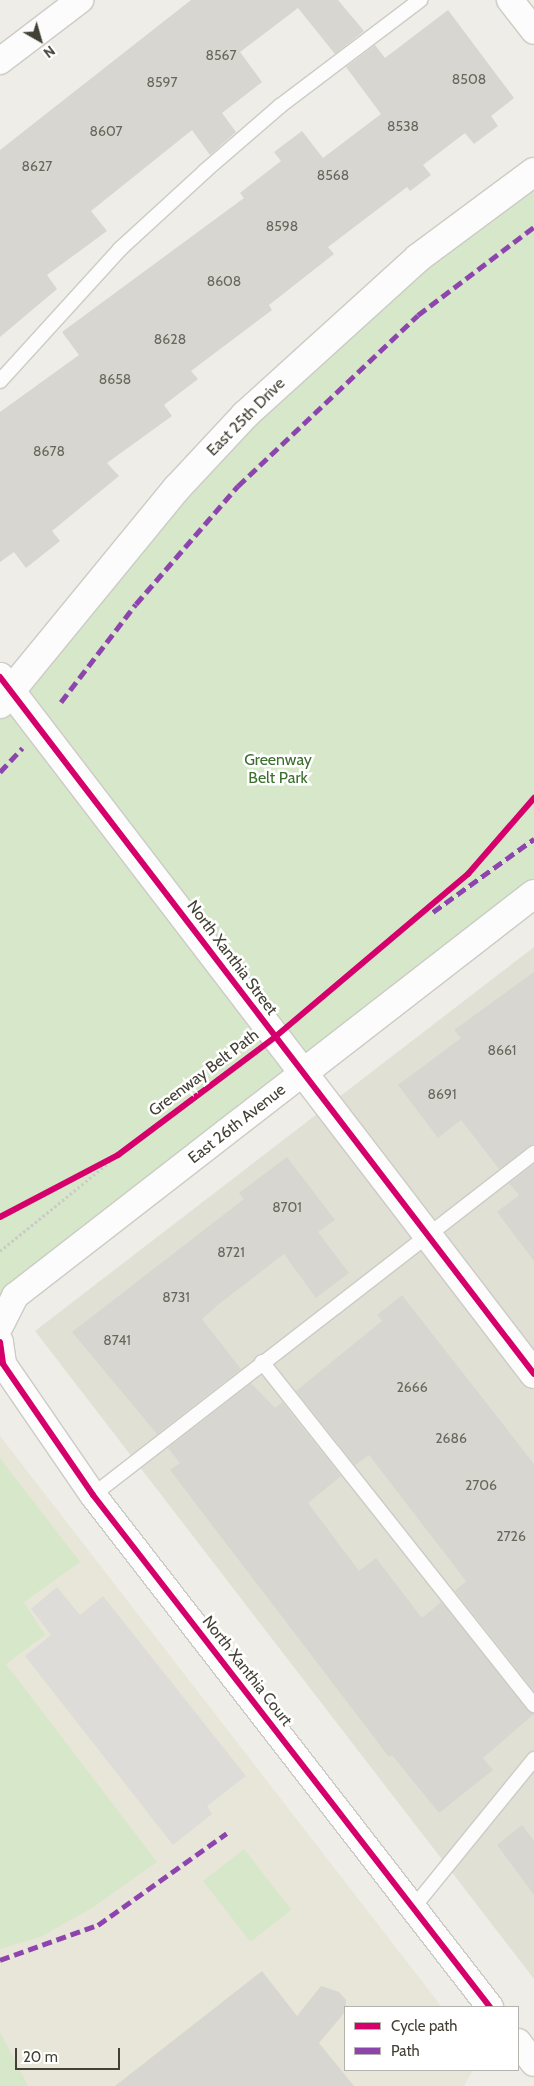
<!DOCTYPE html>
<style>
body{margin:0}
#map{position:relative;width:534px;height:2086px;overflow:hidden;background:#eeede8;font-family:Cabin,sans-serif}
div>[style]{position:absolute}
.residential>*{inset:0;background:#e1e0d5}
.education>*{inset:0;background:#e8e6d8}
.green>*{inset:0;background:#d6e7ca;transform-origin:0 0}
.parking>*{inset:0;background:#dddcd8}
.building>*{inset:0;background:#d7d6d0}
.path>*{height:3px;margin-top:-1.5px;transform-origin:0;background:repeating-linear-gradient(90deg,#cccbc6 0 2.5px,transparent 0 5px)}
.roads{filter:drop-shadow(1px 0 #cccbc5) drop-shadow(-1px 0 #cccbc5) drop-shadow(0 1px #cccbc5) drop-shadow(0 -1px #cccbc5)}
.service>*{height:14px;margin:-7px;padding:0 7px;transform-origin:7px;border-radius:7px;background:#fcfcfc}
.minor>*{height:26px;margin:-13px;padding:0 13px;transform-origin:13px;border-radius:13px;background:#fcfcfc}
.tertiary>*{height:28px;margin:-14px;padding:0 14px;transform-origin:14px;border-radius:14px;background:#fcfcfc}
.quiet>*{height:5px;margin-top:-2.5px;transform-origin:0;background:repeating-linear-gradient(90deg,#8e44ad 0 10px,transparent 0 15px)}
.cycleway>*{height:6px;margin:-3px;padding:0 3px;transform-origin:3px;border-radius:3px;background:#d6006c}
span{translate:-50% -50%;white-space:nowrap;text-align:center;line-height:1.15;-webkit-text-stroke:5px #fff;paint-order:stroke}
.number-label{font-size:14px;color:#69665c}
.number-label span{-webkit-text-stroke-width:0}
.street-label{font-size:16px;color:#434035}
.park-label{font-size:16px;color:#3b6f2e}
.legend{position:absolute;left:344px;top:2006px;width:175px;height:65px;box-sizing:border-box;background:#fff;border:1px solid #b4b3ae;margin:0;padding:6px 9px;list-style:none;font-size:15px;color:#434035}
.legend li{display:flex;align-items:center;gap:10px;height:25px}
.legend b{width:25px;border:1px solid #b4b3ae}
.north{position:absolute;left:15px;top:15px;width:50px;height:50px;-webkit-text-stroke:4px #fff;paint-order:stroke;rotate:142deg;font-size:14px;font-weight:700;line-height:20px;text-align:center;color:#434035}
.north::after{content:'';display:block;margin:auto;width:18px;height:22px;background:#434035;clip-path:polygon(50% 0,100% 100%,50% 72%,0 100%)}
.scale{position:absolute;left:15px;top:2048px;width:105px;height:22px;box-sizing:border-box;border:2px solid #434035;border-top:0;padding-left:6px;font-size:15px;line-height:18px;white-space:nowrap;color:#434035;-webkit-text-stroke:4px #fff;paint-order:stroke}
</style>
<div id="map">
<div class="residential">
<i style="clip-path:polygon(534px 947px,534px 1979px,35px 1331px)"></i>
</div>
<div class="education">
<i style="clip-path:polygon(0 1436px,438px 2002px,441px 2007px,345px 2007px,345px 2070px,473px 2070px,464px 2086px,0 2086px)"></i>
</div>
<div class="green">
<i style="clip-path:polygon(534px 172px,534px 894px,15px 1296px,0 1326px,0 704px,177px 488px)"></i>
<i style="clip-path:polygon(0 1458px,80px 1562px,24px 1602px,45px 1635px,6px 1664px,157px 1862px,92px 1908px,40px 1937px,0 1949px)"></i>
<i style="left:244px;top:1849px;width:77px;height:52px;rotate:52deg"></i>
<i style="clip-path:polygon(0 2032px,28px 2086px,0 2086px)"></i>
</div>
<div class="parking">
<i style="clip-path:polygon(57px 1587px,80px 1615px,103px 1596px,246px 1776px,207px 1806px,212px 1814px,173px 1845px,25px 1656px,51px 1635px,31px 1609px)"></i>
</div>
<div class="building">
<i style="clip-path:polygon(191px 0,338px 0,364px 31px,335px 54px,298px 8px,240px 52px,262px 82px,222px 113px,236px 132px,210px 155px,192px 130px,91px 211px,107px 231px,47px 275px,57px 289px,0 337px,0 150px)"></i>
<i style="clip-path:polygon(448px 10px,514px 98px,491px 116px,498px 126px,474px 144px,465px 133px,423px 165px,431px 175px,410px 191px,407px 187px,328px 247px,334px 254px,269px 305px,272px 310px,191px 371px,198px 379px,164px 405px,172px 416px,107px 463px,119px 476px,52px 531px,60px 541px,26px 568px,14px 552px,0 562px,0 412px,79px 355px,62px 332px,244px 198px,240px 193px,281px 161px,274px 152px,302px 131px,323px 158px,381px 114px,346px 67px,375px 45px,385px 58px)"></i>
<i style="clip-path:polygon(534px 972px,534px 1144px,499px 1169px,461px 1120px,438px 1138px,398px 1085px,461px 1038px,454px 1030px)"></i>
<i style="clip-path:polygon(287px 1157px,335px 1220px,318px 1232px,349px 1273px,316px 1298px,284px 1254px,219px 1304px,202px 1319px,241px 1369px,157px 1434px,72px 1332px,244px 1199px,239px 1193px)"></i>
<i style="clip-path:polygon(534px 1164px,534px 1261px,497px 1212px,519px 1195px,509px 1183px)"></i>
<i style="clip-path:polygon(402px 1295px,534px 1464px,534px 1691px,455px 1591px,466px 1581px,369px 1455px,355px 1465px,296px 1391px,382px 1321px,377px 1315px)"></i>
<i style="clip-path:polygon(251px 1383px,275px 1408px,282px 1402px,341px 1476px,308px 1503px,359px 1571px,376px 1558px,422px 1618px,441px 1602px,534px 1714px,483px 1758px,493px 1770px,439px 1813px,392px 1755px,389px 1757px,170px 1470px,180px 1463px,168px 1448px)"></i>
<i style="clip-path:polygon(522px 1825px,534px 1841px,534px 1895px,497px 1845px)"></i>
<i style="clip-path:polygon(262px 1971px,297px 2016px,321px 1986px,339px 1992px,346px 2000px,345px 2012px,319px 2043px,354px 2086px,115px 2086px)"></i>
</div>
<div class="path">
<i style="left:0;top:1251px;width:152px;rotate:-39.1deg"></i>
</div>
<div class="roads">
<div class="service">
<i style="left:0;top:381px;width:178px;rotate:-47.7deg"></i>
<i style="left:120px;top:249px;width:115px;rotate:-42.5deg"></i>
<i style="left:205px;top:171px;width:99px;rotate:-40.9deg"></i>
<i style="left:280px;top:106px;width:176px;rotate:-37.1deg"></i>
<i style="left:262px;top:1362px;width:438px;rotate:51.6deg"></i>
<i style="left:93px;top:1495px;width:558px;rotate:-37.79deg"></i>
<i style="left:413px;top:1908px;width:192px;rotate:-50.9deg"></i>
</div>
<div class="minor">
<i style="left:510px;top:0;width:39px;rotate:52deg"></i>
<i style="left:0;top:61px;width:101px;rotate:-37.3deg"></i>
<i style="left:0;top:1326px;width:34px;rotate:-63deg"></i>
<i style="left:15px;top:1296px;width:364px;rotate:-37.8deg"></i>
<i style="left:0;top:1342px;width:22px;rotate:82deg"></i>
<i style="left:3px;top:1364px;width:159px;rotate:55.5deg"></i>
<i style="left:93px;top:1495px;width:648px;rotate:52.21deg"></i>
<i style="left:518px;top:2042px;width:26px;rotate:53deg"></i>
</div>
<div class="tertiary">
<i style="left:0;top:677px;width:878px;rotate:52.54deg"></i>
<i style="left:0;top:704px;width:279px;rotate:-50.7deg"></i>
<i style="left:177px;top:488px;width:100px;rotate:-47deg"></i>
<i style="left:245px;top:415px;width:234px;rotate:-42.2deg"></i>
<i style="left:418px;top:258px;width:144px;rotate:-36.6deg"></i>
<i style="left:303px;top:1073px;width:292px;rotate:-37.8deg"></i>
</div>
</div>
<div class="quiet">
<i style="left:61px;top:702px;width:123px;rotate:-52.6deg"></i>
<i style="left:136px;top:604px;width:156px;rotate:-49.2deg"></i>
<i style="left:238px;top:486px;width:248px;rotate:-43.5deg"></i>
<i style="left:418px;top:315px;width:146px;rotate:-37.2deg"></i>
<i style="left:0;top:772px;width:33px;rotate:-47deg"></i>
<i style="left:433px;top:912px;width:125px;rotate:-35.9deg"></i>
<i style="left:0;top:1960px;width:104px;rotate:-19.7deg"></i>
<i style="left:98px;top:1925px;width:158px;rotate:-35.5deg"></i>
</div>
<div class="cycleway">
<i style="left:0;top:677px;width:878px;rotate:52.54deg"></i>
<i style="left:0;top:1217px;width:133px;rotate:-27.7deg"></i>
<i style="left:118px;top:1155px;width:196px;rotate:-36.9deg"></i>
<i style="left:275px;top:1037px;width:253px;rotate:-40.2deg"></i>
<i style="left:468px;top:874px;width:101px;rotate:-49deg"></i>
<i style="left:0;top:1342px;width:22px;rotate:82deg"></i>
<i style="left:3px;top:1364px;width:159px;rotate:55.5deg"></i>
<i style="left:93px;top:1495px;width:648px;rotate:52.21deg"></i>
</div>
<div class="number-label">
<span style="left:221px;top:55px">8567</span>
<span style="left:469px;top:79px">8508</span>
<span style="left:162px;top:82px">8597</span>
<span style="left:403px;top:126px">8538</span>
<span style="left:106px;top:131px">8607</span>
<span style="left:37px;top:166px">8627</span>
<span style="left:333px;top:175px">8568</span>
<span style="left:282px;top:226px">8598</span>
<span style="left:224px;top:281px">8608</span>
<span style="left:170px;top:339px">8628</span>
<span style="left:115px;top:379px">8658</span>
<span style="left:49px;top:451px">8678</span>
<span style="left:502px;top:1050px">8661</span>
<span style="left:442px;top:1094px">8691</span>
<span style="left:287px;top:1207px">8701</span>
<span style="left:231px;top:1252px">8721</span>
<span style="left:176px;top:1297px">8731</span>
<span style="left:117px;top:1340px">8741</span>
<span style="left:412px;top:1387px">2666</span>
<span style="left:451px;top:1438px">2686</span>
<span style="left:481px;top:1485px">2706</span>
<span style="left:511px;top:1536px">2726</span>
</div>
<div class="street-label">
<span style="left:246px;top:417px;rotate:-45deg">East 25th Drive</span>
<span style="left:232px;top:958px;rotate:53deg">North Xanthia Street</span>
<span style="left:204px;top:1073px;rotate:-37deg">Greenway Belt Path</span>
<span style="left:237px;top:1124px;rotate:-38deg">East 26th Avenue</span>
<span style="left:247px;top:1671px;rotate:52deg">North Xanthia Court</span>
</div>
<div class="park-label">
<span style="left:278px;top:769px">Greenway<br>Belt Park</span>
</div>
<ul class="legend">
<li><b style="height:6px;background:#d6006c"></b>Cycle path</li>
<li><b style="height:6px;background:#8e44ad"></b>Path</li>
</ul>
<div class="north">N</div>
<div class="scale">20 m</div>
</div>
